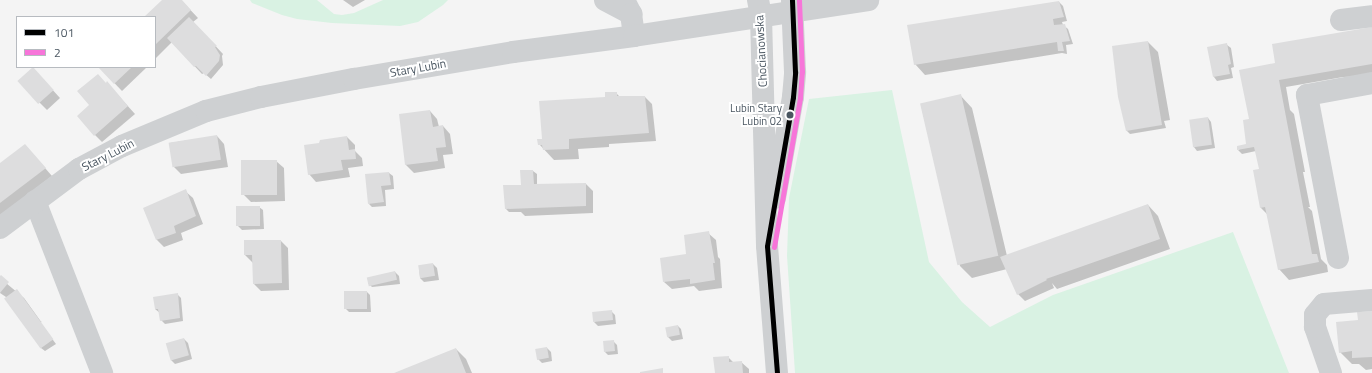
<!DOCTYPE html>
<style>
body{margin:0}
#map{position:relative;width:1372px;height:373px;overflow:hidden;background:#f4f4f4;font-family:"Titillium Web",sans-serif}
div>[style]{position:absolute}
.green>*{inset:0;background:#d9f2e3}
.shadow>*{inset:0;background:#0003}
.building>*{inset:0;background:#ddddde;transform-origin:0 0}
.minor>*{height:22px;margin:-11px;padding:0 11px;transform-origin:11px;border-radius:11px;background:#ced0d2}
.bus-1>*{height:5px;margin:-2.5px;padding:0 2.5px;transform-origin:2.5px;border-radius:2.5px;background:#000}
.bus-2>*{height:5px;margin:-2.5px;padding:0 2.5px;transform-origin:2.5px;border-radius:2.5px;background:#f775d9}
.dots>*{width:11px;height:11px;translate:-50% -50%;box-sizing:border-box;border:2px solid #fff;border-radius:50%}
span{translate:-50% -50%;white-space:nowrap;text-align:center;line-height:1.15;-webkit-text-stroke:4px #fff;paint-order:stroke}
.bus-label{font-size:11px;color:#4a5661}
.right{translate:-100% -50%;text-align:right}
.street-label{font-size:12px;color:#4a5661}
.legend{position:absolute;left:16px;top:16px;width:140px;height:52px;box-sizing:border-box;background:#fff;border:1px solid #b7bbc0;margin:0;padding:5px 7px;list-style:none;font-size:12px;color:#4a5661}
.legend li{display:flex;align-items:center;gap:8px;height:20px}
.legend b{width:20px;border:1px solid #b7bbc0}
</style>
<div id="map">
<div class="green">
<i style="clip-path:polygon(250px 0,317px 0,334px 14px,342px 15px,354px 13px,383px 0,448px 0,443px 5px,418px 22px,400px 26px,332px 23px,297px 19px,282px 15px,252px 3px)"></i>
<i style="clip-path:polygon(892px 90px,929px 262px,962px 302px,990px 327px,1053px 295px,1233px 232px,1289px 373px,795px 373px,787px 256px,789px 198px,809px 99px)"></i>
</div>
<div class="shadow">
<i style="clip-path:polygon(164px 0,181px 0,198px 18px,193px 22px,223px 54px,222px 56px,223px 65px,211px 79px,204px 73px,202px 74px,172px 42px,155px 59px,155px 17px,146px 17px)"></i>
<i style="clip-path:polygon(343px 0,365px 0,353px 7px)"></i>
<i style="clip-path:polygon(1059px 2px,1063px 6px,1067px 21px,1062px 22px,1063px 25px,1068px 29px,1073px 44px,1066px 45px,1067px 54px,1062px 53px,925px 75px,915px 64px)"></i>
<i style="clip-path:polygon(1372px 28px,1372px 76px,1343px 77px,1286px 87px,1290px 110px,1294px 114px,1305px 172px,1303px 172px,1310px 207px,1308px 207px,1312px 211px,1321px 259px,1327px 265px,1328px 272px,1289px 280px,1279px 269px,1268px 215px,1261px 208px,1260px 170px,1256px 151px,1242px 154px,1238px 150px,1248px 145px,1251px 123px,1276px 64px)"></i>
<i style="clip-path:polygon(1148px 42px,1158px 52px,1170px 120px,1164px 121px,1166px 128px,1130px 134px,1126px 130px)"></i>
<i style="clip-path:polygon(1227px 45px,1231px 48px,1234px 67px,1231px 68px,1233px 78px,1217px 81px,1214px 77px,1208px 48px)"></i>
<i style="clip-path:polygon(99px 67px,147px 67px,122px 91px)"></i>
<i style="clip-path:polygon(40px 76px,60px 98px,47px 110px,39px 102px)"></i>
<i style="clip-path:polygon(107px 83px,135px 114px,102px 142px,95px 135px,91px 106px)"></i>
<i style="clip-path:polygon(616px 93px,620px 97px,645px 97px,652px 104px,656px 141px,609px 144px,609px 147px,578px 149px,579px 159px,554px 160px,539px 144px,543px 140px)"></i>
<i style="clip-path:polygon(960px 95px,972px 108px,1007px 256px,1148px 205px,1158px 216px,1170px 249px,1057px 289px,1052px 283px,1054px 288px,1025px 301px,1018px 294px,1007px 269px,972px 278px,960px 266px,921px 105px)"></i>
<i style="clip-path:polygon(430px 111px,437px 119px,439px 127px,443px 126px,450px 134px,453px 154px,443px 155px,445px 168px,414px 173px,406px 165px,400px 115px)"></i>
<i style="clip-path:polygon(1208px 118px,1211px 122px,1215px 148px,1197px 151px,1194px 147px)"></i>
<i style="clip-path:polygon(217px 136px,224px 144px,228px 167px,181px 174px,174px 167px,170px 143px)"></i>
<i style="clip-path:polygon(347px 137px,355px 145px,355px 151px,362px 158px,363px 166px,348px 168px,350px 177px,316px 182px,309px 174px,320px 144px)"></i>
<i style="clip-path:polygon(25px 145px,52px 176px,0 216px,0 165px)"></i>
<i style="clip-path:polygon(276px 161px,284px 168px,285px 201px,251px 202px,243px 194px)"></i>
<i style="clip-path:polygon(521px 171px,533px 171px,537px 174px,537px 185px,586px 184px,593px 191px,593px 213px,525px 216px,521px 212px,509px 212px,506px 209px,522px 186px)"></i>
<i style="clip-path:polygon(389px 173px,393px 176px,394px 189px,385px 190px,386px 206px,372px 207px,369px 204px)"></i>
<i style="clip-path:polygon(185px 191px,193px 198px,203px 224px,181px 233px,183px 240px,164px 247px,157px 240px,144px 209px)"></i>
<i style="clip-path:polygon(259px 207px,263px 210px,264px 229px,242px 230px,238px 226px)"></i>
<i style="clip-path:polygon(708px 233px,716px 240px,718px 257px,720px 259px,722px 288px,699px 291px,694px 286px,672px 289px,664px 282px)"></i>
<i style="clip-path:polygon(281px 241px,288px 248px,289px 290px,261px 291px,254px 284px,253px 263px,245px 255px)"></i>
<i style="clip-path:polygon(433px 264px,437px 268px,439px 280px,424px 282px,420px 278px,419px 266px)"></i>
<i style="clip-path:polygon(395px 272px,399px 276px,400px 284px,372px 287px,368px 283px)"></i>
<i style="clip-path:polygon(0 278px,24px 298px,42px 323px,41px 321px,41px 324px,56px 344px,45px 351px,41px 348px,6px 297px,0 293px)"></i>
<i style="clip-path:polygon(367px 292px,370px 295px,371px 312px,349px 312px,345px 308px)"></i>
<i style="clip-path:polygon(177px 294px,181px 298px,183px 321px,165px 324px,161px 320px,160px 313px,155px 309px)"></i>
<i style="clip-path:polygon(612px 312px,615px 315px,616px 324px,598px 326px,594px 322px)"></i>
<i style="clip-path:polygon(1372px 312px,1372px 369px,1366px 370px,1359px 364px,1352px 364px,1340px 352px,1359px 321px)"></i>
<i style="clip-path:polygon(678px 326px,681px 329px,683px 339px,672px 341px,668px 337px)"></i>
<i style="clip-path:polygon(184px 339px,188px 343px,192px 359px,175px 364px,171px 360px)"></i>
<i style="clip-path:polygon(613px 341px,617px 345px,618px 354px,608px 355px,605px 352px)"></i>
<i style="clip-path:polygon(547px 348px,551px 352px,552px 361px,542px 363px,538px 359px)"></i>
<i style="clip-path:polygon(456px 349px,466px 359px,472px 373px,396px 373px)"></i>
<i style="clip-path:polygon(728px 357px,734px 363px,741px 362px,749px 369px,749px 373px,716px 373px)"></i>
</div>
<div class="building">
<i style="clip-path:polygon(162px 0,182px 0,191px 10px,155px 45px,155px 17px,144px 17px)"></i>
<i style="clip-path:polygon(1059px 1px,1064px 17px,1053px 19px,1054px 25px,1065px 24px,1070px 41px,1062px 42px,1064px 51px,1058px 51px,1057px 42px,914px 65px,907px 25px)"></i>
<i style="clip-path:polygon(189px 17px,217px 46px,215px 47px,220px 55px,219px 61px,206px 76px,196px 66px,194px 67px,167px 38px)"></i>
<i style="clip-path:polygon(1372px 27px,1372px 64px,1279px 80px,1312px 254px,1317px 254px,1319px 262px,1278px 270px,1265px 207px,1260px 208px,1253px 170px,1259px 169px,1254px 147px,1237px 150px,1237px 146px,1246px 144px,1243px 120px,1249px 119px,1239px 70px,1275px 63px,1272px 44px)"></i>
<i style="clip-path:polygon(1148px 41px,1162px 125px,1126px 131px,1118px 97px,1112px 46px)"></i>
<i style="clip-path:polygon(1227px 43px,1231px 64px,1228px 65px,1230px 74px,1213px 77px,1207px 47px)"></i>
<i style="left:33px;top:67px;width:31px;height:21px;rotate:48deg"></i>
<i style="clip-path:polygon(98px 67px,132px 67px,114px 84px)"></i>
<i style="clip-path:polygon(98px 74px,106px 83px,107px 81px,128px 106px,94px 136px,77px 116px,89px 105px,77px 91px)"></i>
<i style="clip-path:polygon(605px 92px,617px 92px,617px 96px,645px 96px,649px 133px,569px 139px,569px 149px,543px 150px,542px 145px,538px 145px,537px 139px,542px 139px,539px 101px,605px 97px)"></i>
<i style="left:961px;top:94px;width:166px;height:42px;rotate:77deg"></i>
<i style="clip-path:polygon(430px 110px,433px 127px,443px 125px,446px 147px,436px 148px,438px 161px,405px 165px,399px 114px)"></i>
<i style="left:1208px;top:117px;width:28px;height:19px;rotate:82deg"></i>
<i style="left:217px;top:135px;width:25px;height:49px;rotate:81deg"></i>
<i style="clip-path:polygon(347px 136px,349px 150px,355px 149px,356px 159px,341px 160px,343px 170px,308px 175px,304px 145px,319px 143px,320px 140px)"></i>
<i style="clip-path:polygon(25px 144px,46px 168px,0 203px,0 163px)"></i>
<i style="left:241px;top:160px;width:36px;height:35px"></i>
<i style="clip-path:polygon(520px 170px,533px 170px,534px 184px,586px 183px,586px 206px,505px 209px,503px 185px,521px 185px)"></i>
<i style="clip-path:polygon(389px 172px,391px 185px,381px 186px,384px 202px,368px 204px,365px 174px)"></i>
<i style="clip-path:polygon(186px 189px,196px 216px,174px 226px,176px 233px,156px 240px,143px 208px)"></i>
<i style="clip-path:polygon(1148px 204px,1160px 239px,1046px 279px,1047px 280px,1017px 295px,1000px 257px)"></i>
<i style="left:236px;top:206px;width:24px;height:20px"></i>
<i style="clip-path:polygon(709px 231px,715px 263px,713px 263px,715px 280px,690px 284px,690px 279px,663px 282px,660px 258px,686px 254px,684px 235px)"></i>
<i style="clip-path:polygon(244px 240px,281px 240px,282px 283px,253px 284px,252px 255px,244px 255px)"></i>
<i style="left:433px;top:263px;width:13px;height:15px;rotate:81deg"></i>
<i style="left:395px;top:271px;width:9px;height:29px;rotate:77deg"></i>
<i style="clip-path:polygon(1px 275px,9px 282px,0 293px,0 276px)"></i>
<i style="left:17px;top:289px;width:62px;height:16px;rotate:54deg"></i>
<i style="left:344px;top:291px;width:23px;height:18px"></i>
<i style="clip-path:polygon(178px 293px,180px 318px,160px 321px,158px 309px,155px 309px,153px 297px)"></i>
<i style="left:612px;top:310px;width:10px;height:20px;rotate:84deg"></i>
<i style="clip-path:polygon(1372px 311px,1372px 357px,1352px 358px,1352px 351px,1339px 353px,1336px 322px,1358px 320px,1357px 312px)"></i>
<i style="left:678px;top:325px;width:10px;height:13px;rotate:79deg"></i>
<i style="left:184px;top:338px;width:18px;height:19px;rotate:74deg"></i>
<i style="left:614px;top:340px;width:11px;height:11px;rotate:85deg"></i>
<i style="left:547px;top:347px;width:11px;height:12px;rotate:80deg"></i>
<i style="clip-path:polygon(456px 348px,466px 373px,394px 373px)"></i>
<i style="clip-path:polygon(729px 356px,729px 362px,742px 361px,743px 373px,715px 373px,713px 357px)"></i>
<i style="clip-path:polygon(663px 368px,663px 373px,640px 373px,640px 372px)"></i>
</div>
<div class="minor">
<i style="left:605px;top:0;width:30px;rotate:28deg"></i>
<i style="left:624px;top:0;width:16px;rotate:63deg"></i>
<i style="left:631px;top:14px;width:22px;rotate:82deg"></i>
<i style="left:758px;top:0;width:16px;rotate:79deg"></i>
<i style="left:761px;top:16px;width:230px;rotate:88.5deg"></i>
<i style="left:767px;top:246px;width:127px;rotate:85.5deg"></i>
<i style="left:1341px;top:20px;width:31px;rotate:-7deg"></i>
<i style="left:775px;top:198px;width:103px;rotate:-79.9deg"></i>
<i style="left:793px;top:97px;width:25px;rotate:-85deg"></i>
<i style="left:795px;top:72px;width:72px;rotate:-92.4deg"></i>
<i style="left:35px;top:201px;width:185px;rotate:68.7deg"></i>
<i style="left:0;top:228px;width:99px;rotate:-36.8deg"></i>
<i style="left:79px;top:169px;width:49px;rotate:-28.1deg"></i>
<i style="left:122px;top:146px;width:91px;rotate:-22.6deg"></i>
<i style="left:206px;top:111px;width:57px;rotate:-14.3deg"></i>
<i style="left:261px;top:97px;width:95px;rotate:-11deg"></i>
<i style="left:354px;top:79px;width:161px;rotate:-9.6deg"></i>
<i style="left:513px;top:52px;width:122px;rotate:-7.5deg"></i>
<i style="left:634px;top:36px;width:237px;rotate:-8.7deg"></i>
<i style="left:1338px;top:258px;width:166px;rotate:-100.8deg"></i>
<i style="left:1307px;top:95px;width:66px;rotate:-10.5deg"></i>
<i style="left:1331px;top:373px;width:49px;rotate:-109.2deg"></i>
<i style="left:1315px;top:327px;width:12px;rotate:-90deg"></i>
<i style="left:1315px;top:315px;width:14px;rotate:-51deg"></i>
<i style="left:1324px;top:304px;width:48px;rotate:-4.8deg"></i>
</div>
<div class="bus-1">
<i style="left:777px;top:373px;width:127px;rotate:-94.5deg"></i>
<i style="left:767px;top:246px;width:151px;rotate:-80.1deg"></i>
<i style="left:793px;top:97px;width:25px;rotate:-85deg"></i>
<i style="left:795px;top:72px;width:72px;rotate:-92.4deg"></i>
</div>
<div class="bus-2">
<i style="left:774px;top:247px;width:151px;rotate:-80.1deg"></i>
<i style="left:800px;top:98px;width:26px;rotate:-86deg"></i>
<i style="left:802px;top:72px;width:72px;rotate:-92.4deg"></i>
</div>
<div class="dots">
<i style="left:790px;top:115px;background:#4a5661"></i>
</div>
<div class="bus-label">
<span class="right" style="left:782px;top:115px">Lubin Stary<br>Lubin 02</span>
</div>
<div class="street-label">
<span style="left:761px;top:51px;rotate:-93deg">Chocianowska</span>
<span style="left:418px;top:68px;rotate:-10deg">Stary Lubin</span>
<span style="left:108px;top:155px;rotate:-27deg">Stary Lubin</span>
</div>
<ul class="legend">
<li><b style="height:5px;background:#000"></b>101</li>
<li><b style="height:5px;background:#f775d9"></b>2</li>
</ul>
</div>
